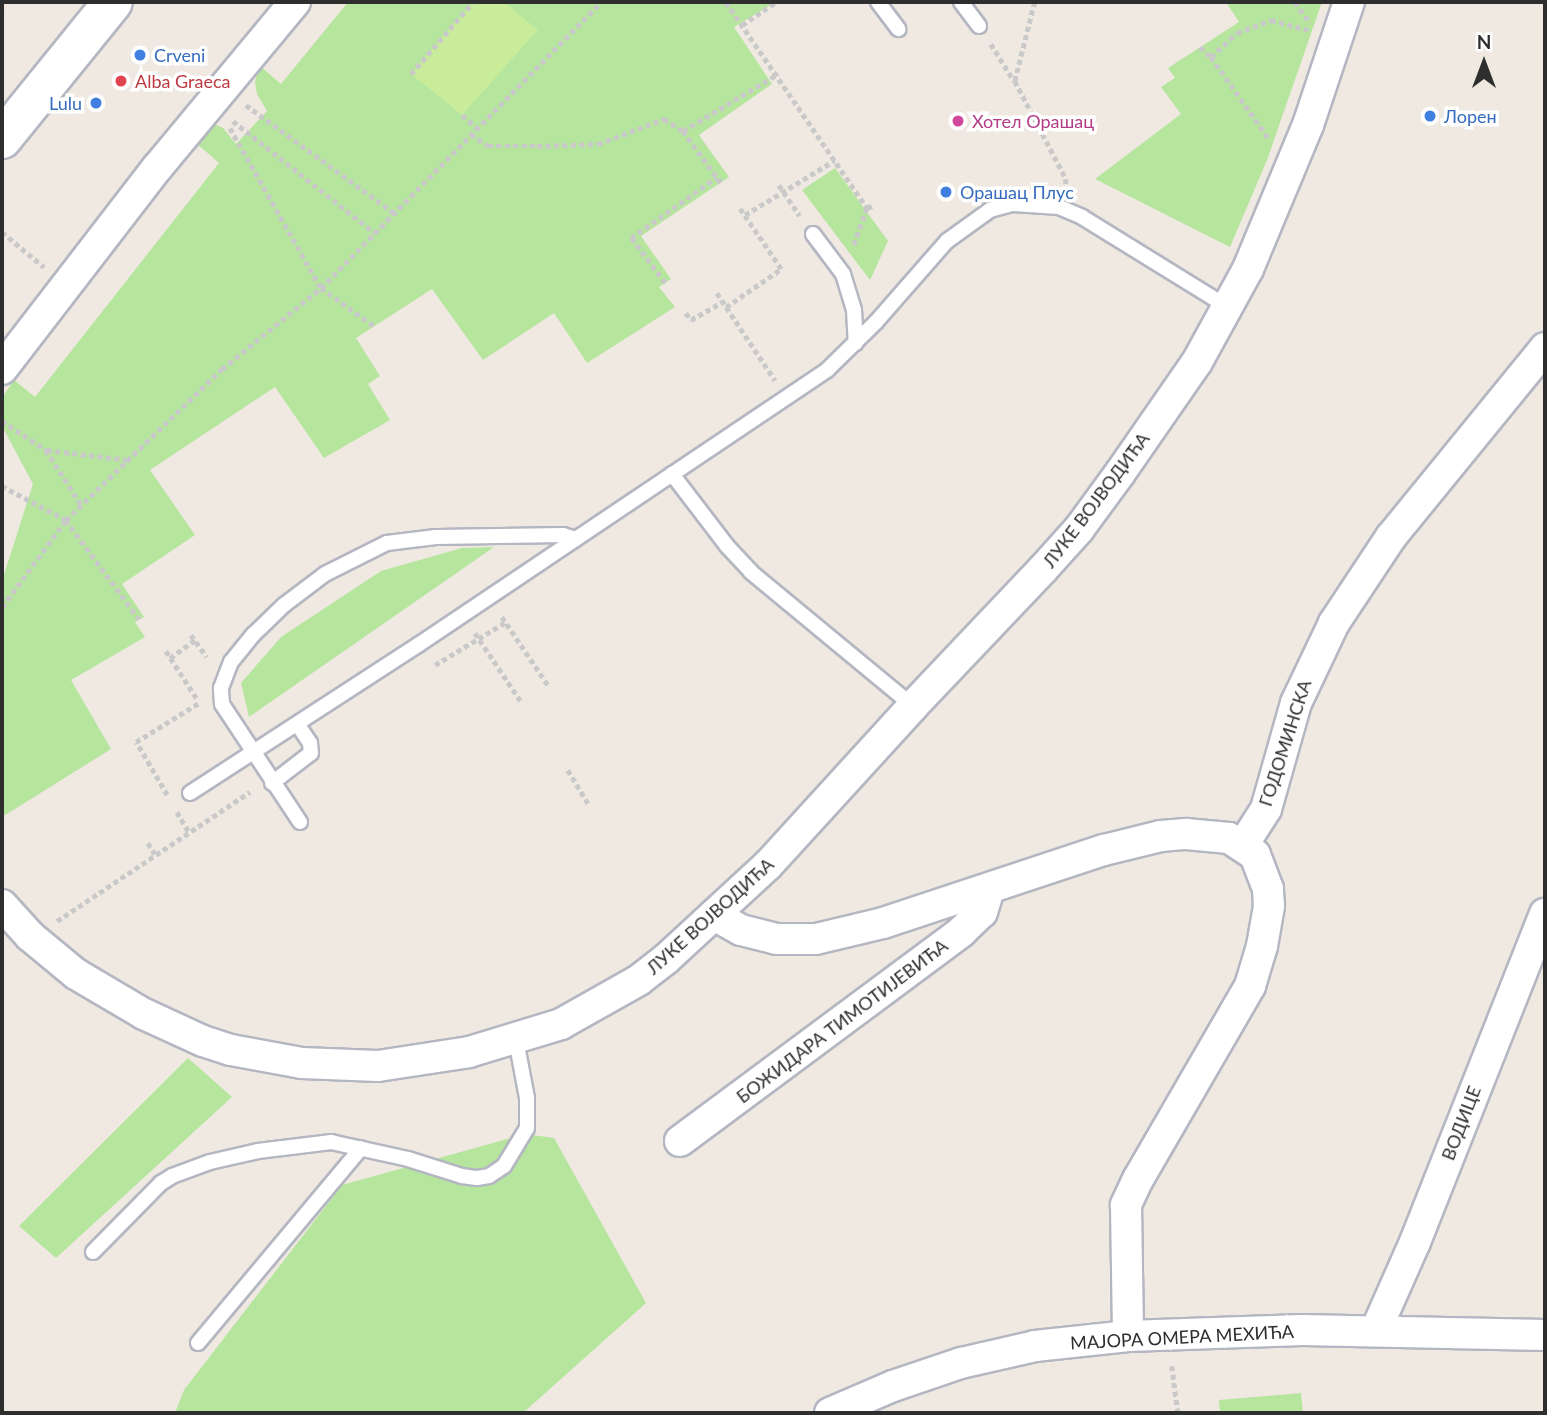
<!DOCTYPE html>
<meta charset="utf-8">
<style>
body{margin:0}
#map{position:relative;width:1547px;height:1415px;overflow:hidden;background:#efe9e1;font-family:Lato,sans-serif}
div>[style]{position:absolute}
.green>*{inset:0;background:#b6e59e}
.pitch>*{inset:0;background:#c9ec9a}
.path>*{height:4.5px;margin-top:-2.25px;transform-origin:0;background:repeating-linear-gradient(90deg,#c9c9c9 0 5px,transparent 0 8.5px)}
.roads{filter:drop-shadow(2px 0 #b4b7c1) drop-shadow(-2px 0 #b4b7c1) drop-shadow(0 2px #b4b7c1) drop-shadow(0 -2px #b4b7c1)}
.service>*{height:14px;margin:-7px;padding:0 7px;transform-origin:7px;border-radius:7px;background:#fff}
.minor>*{height:30px;margin:-15px;padding:0 15px;transform-origin:15px;border-radius:15px;background:#fff}
.secondary>*{height:38px;margin:-19px;padding:0 19px;transform-origin:19px;border-radius:19px;background:#fff}
.dots>*{width:19px;height:19px;translate:-50% -50%;box-sizing:border-box;border:4px solid #fff;border-radius:50%}
span{translate:-50% -50%;white-space:nowrap;text-align:center;line-height:1.15;-webkit-text-stroke:7px #fff;paint-order:stroke}
.shop-label{font-size:18px;color:#366cbe}
.left{translate:0 -50%;text-align:left}
.right{translate:-100% -50%;text-align:right}
.health-label{font-size:18px;color:#be3a42}
.hotel-label{font-size:18px;color:#b23c85}
.street-label{font-size:18px;color:#2e2e2e}
.frame{position:absolute;inset:0;border:4px solid #2e2e2e;pointer-events:none}
.north{position:absolute;left:1449px;top:28px;width:70px;height:70px;-webkit-text-stroke:5px #fff;paint-order:stroke;rotate:0deg;font-size:19px;font-weight:700;line-height:28px;text-align:center;color:#2e2e2e}
.north::after{content:'';display:block;margin:auto;width:24px;height:32px;background:#2e2e2e;clip-path:polygon(50% 0,100% 100%,50% 72%,0 100%)}
</style>
<div id="map">
<div class="green">
<i style="clip-path:polygon(348px 2px,776px 2px,734px 27px,772px 84px,699px 135px,729px 177px,641px 236px,671px 279px,659px 287px,675px 307px,587px 363px,554px 313px,483px 360px,432px 289px,356px 338px,380px 376px,368px 384px,390px 420px,324px 458px,275px 387px,150px 470px,195px 535px,122px 584px,144px 617px,135px 622px,145px 637px,71px 680px,111px 749px,2px 817px,2px 581px,33px 484px,2px 426px,2px 398px,14px 380px,35px 397px,219px 163px,196px 143px,212px 123px,223px 128px,236px 144px,267px 111px,257px 94px,255px 82px,259px 65px,281px 84px)"></i>
<i style="clip-path:polygon(1226px 2px,1322px 2px,1267px 160px,1230px 247px,1095px 179px,1181px 114px,1161px 87px,1175px 78px,1168px 68px,1239px 22px)"></i>
<i style="clip-path:polygon(835px 168px,888px 241px,870px 280px,802px 190px)"></i>
<i style="clip-path:polygon(494px 547px,249px 717px,241px 683px,281px 637px,381px 571px,462px 548px)"></i>
<i style="clip-path:polygon(188px 1058px,232px 1097px,56px 1258px,19px 1226px)"></i>
<i style="clip-path:polygon(525px 1134px,554px 1138px,646px 1303px,523px 1413px,175px 1413px,184px 1390px,342px 1185px)"></i>
<i style="clip-path:polygon(1301px 1393px,1303px 1413px,1220px 1413px,1219px 1400px)"></i>
</div>
<div class="pitch">
<i style="clip-path:polygon(473px 2px,504px 2px,538px 30px,462px 115px,411px 74px)"></i>
</div>
<div class="path">
<i style="left:726px;top:2px;width:250px;rotate:55.6deg"></i>
<i style="left:867px;top:208px;width:42px;rotate:109.3deg"></i>
<i style="left:1035px;top:2px;width:81px;rotate:104.2deg"></i>
<i style="left:1015px;top:81px;width:110px;rotate:62.5deg"></i>
<i style="left:1066px;top:179px;width:8px;rotate:90deg"></i>
<i style="left:1295px;top:2px;width:26px;rotate:54deg"></i>
<i style="left:2px;top:13px;width:2px;rotate:63deg"></i>
<i style="left:742px;top:25px;width:41px;rotate:-34.1deg"></i>
<i style="left:991px;top:44px;width:44px;rotate:58.1deg"></i>
<i style="left:1200px;top:47px;width:15px;rotate:42deg"></i>
<i style="left:1211px;top:57px;width:100px;rotate:54.7deg"></i>
<i style="left:1211px;top:57px;width:35px;rotate:-43deg"></i>
<i style="left:1237px;top:33px;width:36px;rotate:-21deg"></i>
<i style="left:1271px;top:20px;width:39px;rotate:15deg"></i>
<i style="left:411px;top:74px;width:95px;rotate:-49.3deg"></i>
<i style="left:246px;top:105px;width:183px;rotate:36.1deg"></i>
<i style="left:462px;top:115px;width:20px;rotate:41deg"></i>
<i style="left:233px;top:121px;width:181px;rotate:38.3deg"></i>
<i style="left:230px;top:128px;width:184px;rotate:60.4deg"></i>
<i style="left:321px;top:288px;width:65px;rotate:35.6deg"></i>
<i style="left:683px;top:131px;width:64px;rotate:53.8deg"></i>
<i style="left:471px;top:134px;width:21px;rotate:35deg"></i>
<i style="left:488px;top:146px;width:49px"></i>
<i style="left:537px;top:146px;width:61px;rotate:-1.9deg"></i>
<i style="left:598px;top:144px;width:71px;rotate:-20.7deg"></i>
<i style="left:664px;top:119px;width:22px;rotate:32deg"></i>
<i style="left:683px;top:131px;width:111px;rotate:-31deg"></i>
<i style="left:779px;top:185px;width:37px;rotate:56deg"></i>
<i style="left:867px;top:208px;width:8px;rotate:-23deg"></i>
<i style="left:745px;top:215px;width:105px;rotate:-31.4deg"></i>
<i style="left:2px;top:232px;width:55px;rotate:39.8deg"></i>
<i style="left:665px;top:283px;width:56px;rotate:-127.1deg"></i>
<i style="left:631px;top:238px;width:105px;rotate:-35.3deg"></i>
<i style="left:717px;top:293px;width:105px;rotate:56.3deg"></i>
<i style="left:726px;top:307px;width:67px;rotate:-34.6deg"></i>
<i style="left:781px;top:269px;width:73px;rotate:-124.3deg"></i>
<i style="left:686px;top:313px;width:9px;rotate:54deg"></i>
<i style="left:691px;top:320px;width:36px;rotate:-30deg"></i>
<i style="left:2px;top:421px;width:53px;rotate:33.4deg"></i>
<i style="left:46px;top:450px;width:67px;rotate:57.3deg"></i>
<i style="left:47px;top:450px;width:83px;rotate:7deg"></i>
<i style="left:2px;top:486px;width:72px;rotate:28deg"></i>
<i style="left:66px;top:520px;width:123px;rotate:53.6deg"></i>
<i style="left:2px;top:607px;width:108px;rotate:-53.7deg"></i>
<i style="left:66px;top:520px;width:217px;rotate:-44.1deg"></i>
<i style="left:222px;top:369px;width:128px;rotate:-39.3deg"></i>
<i style="left:321px;top:288px;width:400px;rotate:-45.6deg"></i>
<i style="left:502px;top:617px;width:82px;rotate:55.9deg"></i>
<i style="left:475px;top:633px;width:84px;rotate:56.1deg"></i>
<i style="left:191px;top:635px;width:27px;rotate:54deg"></i>
<i style="left:166px;top:651px;width:59px;rotate:56.9deg"></i>
<i style="left:170px;top:658px;width:31px;rotate:-36deg"></i>
<i style="left:435px;top:665px;width:83px;rotate:-31.2deg"></i>
<i style="left:568px;top:770px;width:39px;rotate:59deg"></i>
<i style="left:167px;top:795px;width:61px;rotate:-120.3deg"></i>
<i style="left:136px;top:742px;width:74px;rotate:-31.8deg"></i>
<i style="left:177px;top:812px;width:23px;rotate:59deg"></i>
<i style="left:148px;top:843px;width:13px;rotate:58deg"></i>
<i style="left:57px;top:921px;width:232px;rotate:-33.8deg"></i>
<i style="left:1172px;top:1366px;width:47px;rotate:82.7deg"></i>
</div>
<div class="roads">
<div class="service">
<i style="left:878px;top:2px;width:34px;rotate:53deg"></i>
<i style="left:961px;top:2px;width:30px;rotate:53deg"></i>
<i style="left:813px;top:234px;width:50px;rotate:53.1deg"></i>
<i style="left:843px;top:274px;width:38px;rotate:73deg"></i>
<i style="left:854px;top:310px;width:33px;rotate:87deg"></i>
<i style="left:672px;top:474px;width:91px;rotate:52.6deg"></i>
<i style="left:727px;top:546px;width:35px;rotate:47deg"></i>
<i style="left:751px;top:572px;width:210px;rotate:39.6deg"></i>
<i style="left:272px;top:783px;width:49px;rotate:-37.6deg"></i>
<i style="left:311px;top:753px;width:10px;rotate:-96deg"></i>
<i style="left:310px;top:743px;width:23px;rotate:-124deg"></i>
<i style="left:190px;top:793px;width:272px;rotate:-33deg"></i>
<i style="left:418px;top:645px;width:493px;rotate:-33.9deg"></i>
<i style="left:827px;top:370px;width:69px;rotate:-44.4deg"></i>
<i style="left:876px;top:322px;width:108px;rotate:-48.8deg"></i>
<i style="left:947px;top:241px;width:53px;rotate:-35.8deg"></i>
<i style="left:990px;top:210px;width:24px;rotate:-15deg"></i>
<i style="left:1013px;top:204px;width:46px;rotate:3.7deg"></i>
<i style="left:1059px;top:207px;width:25px;rotate:23deg"></i>
<i style="left:1082px;top:217px;width:172px;rotate:31.7deg"></i>
<i style="left:300px;top:822px;width:141px;rotate:-123.5deg"></i>
<i style="left:222px;top:704px;width:16px;rotate:-94deg"></i>
<i style="left:221px;top:688px;width:28px;rotate:-69deg"></i>
<i style="left:231px;top:662px;width:36px;rotate:-51deg"></i>
<i style="left:254px;top:634px;width:42px;rotate:-44deg"></i>
<i style="left:284px;top:605px;width:51px;rotate:-37.1deg"></i>
<i style="left:325px;top:574px;width:69px;rotate:-26.6deg"></i>
<i style="left:387px;top:543px;width:49px;rotate:-7deg"></i>
<i style="left:436px;top:537px;width:127px;rotate:-0.9deg"></i>
<i style="left:563px;top:535px;width:13px;rotate:18deg"></i>
<i style="left:93px;top:1252px;width:97px;rotate:-45.4deg"></i>
<i style="left:161px;top:1183px;width:13px;rotate:-32deg"></i>
<i style="left:172px;top:1176px;width:40px;rotate:-20.2deg"></i>
<i style="left:210px;top:1162px;width:49px;rotate:-12.9deg"></i>
<i style="left:258px;top:1151px;width:74px;rotate:-7deg"></i>
<i style="left:331px;top:1142px;width:79px;rotate:12.4deg"></i>
<i style="left:408px;top:1159px;width:57px;rotate:17.5deg"></i>
<i style="left:462px;top:1176px;width:15px;rotate:8deg"></i>
<i style="left:477px;top:1178px;width:12px;rotate:-9deg"></i>
<i style="left:489px;top:1176px;width:18px;rotate:-34deg"></i>
<i style="left:504px;top:1166px;width:44px;rotate:-58.8deg"></i>
<i style="left:527px;top:1128px;width:30px;rotate:-90deg"></i>
<i style="left:527px;top:1098px;width:59px;rotate:-100.7deg"></i>
<i style="left:198px;top:1343px;width:254px;rotate:-50.1deg"></i>
</div>
<div class="minor">
<i style="left:2px;top:369px;width:254px;rotate:-52.4deg"></i>
<i style="left:157px;top:168px;width:216px;rotate:-50.3deg"></i>
<i style="left:1243px;top:845px;width:43px;rotate:-57.4deg"></i>
<i style="left:1266px;top:809px;width:110px;rotate:-74.2deg"></i>
<i style="left:1296px;top:703px;width:89px;rotate:-64.6deg"></i>
<i style="left:1334px;top:623px;width:103px;rotate:-56.5deg"></i>
<i style="left:1391px;top:537px;width:244px;rotate:-50.8deg"></i>
<i style="left:2px;top:905px;width:42px;rotate:47.9deg"></i>
<i style="left:30px;top:936px;width:60px;rotate:39.6deg"></i>
<i style="left:76px;top:974px;width:79px;rotate:30.5deg"></i>
<i style="left:144px;top:1014px;width:65px;rotate:24.6deg"></i>
<i style="left:203px;top:1041px;width:29px;rotate:18deg"></i>
<i style="left:231px;top:1050px;width:72px;rotate:10.4deg"></i>
<i style="left:302px;top:1063px;width:76px;rotate:2.3deg"></i>
<i style="left:378px;top:1066px;width:92px;rotate:-8.7deg"></i>
<i style="left:469px;top:1052px;width:96px;rotate:-16.9deg"></i>
<i style="left:561px;top:1024px;width:90px;rotate:-29.4deg"></i>
<i style="left:639px;top:980px;width:34px;rotate:-38deg"></i>
<i style="left:666px;top:959px;width:139px;rotate:-42.7deg"></i>
<i style="left:768px;top:865px;width:215px;rotate:-47.6deg"></i>
<i style="left:913px;top:706px;width:189px;rotate:-46.5deg"></i>
<i style="left:1043px;top:569px;width:54px;rotate:-48deg"></i>
<i style="left:1079px;top:529px;width:69px;rotate:-53.8deg"></i>
<i style="left:1120px;top:473px;width:135px;rotate:-55.3deg"></i>
<i style="left:1197px;top:362px;width:106px;rotate:-61.3deg"></i>
<i style="left:1248px;top:269px;width:156px;rotate:-67.4deg"></i>
<i style="left:1308px;top:125px;width:130px;rotate:-71.6deg"></i>
<i style="left:714px;top:915px;width:31px;rotate:29deg"></i>
<i style="left:741px;top:930px;width:36px;rotate:14deg"></i>
<i style="left:776px;top:939px;width:40px"></i>
<i style="left:816px;top:939px;width:69px;rotate:-13.4deg"></i>
<i style="left:883px;top:923px;width:233px;rotate:-18.3deg"></i>
<i style="left:1104px;top:850px;width:59px;rotate:-13.8deg"></i>
<i style="left:1161px;top:836px;width:25px;rotate:-5deg"></i>
<i style="left:1186px;top:834px;width:43px;rotate:5.3deg"></i>
<i style="left:1229px;top:838px;width:31px;rotate:33deg"></i>
<i style="left:1255px;top:855px;width:36px;rotate:69deg"></i>
<i style="left:1268px;top:889px;width:17px;rotate:87deg"></i>
<i style="left:1269px;top:906px;width:41px;rotate:99.9deg"></i>
<i style="left:1262px;top:946px;width:42px;rotate:106.7deg"></i>
<i style="left:1250px;top:986px;width:223px;rotate:120.1deg"></i>
<i style="left:1138px;top:1179px;width:29px;rotate:115deg"></i>
<i style="left:1126px;top:1205px;width:131px;rotate:89.1deg"></i>
<i style="left:680px;top:1141px;width:350px;rotate:-36.6deg"></i>
<i style="left:961px;top:932px;width:29px;rotate:-44deg"></i>
<i style="left:982px;top:912px;width:24px;rotate:-73deg"></i>
<i style="left:1376px;top:1330px;width:96px;rotate:-66.1deg"></i>
<i style="left:1415px;top:1242px;width:353px;rotate:-68.4deg"></i>
<i style="left:830px;top:1413px;width:69px;rotate:-23.2deg"></i>
<i style="left:893px;top:1386px;width:72px;rotate:-18.7deg"></i>
<i style="left:961px;top:1363px;width:76px;rotate:-12.9deg"></i>
<i style="left:1035px;top:1346px;width:94px;rotate:-6.1deg"></i>
<i style="left:1128px;top:1336px;width:174px;rotate:-2deg"></i>
<i style="left:1302px;top:1330px;width:243px;rotate:1.2deg"></i>
</div>
<div class="secondary">
<i style="left:2px;top:139px;width:176px;rotate:-51deg"></i>
</div>
</div>
<div class="dots">
<i style="left:140px;top:55px;background:#3f7fe0"></i>
<i style="left:121px;top:81px;background:#e0444e"></i>
<i style="left:96px;top:103px;background:#3f7fe0"></i>
<i style="left:1430px;top:116px;background:#3f7fe0"></i>
<i style="left:958px;top:121px;background:#d1479c"></i>
<i style="left:946px;top:192px;background:#3f7fe0"></i>
</div>
<div class="shop-label">
<span class="left" style="left:154px;top:55px">Crveni</span>
<span class="right" style="left:82px;top:103px">Lulu</span>
<span class="left" style="left:1444px;top:116px">Лорен</span>
<span class="left" style="left:960px;top:192px">Орашац Плус</span>
</div>
<div class="health-label">
<span class="left" style="left:135px;top:81px">Alba Graeca</span>
</div>
<div class="hotel-label">
<span class="left" style="left:972px;top:121px">Хотел Орашац</span>
</div>
<div class="street-label">
<span style="left:1096px;top:500px;rotate:-53deg">ЛУКЕ ВОЈВОДИЋА</span>
<span style="left:1285px;top:743px;rotate:-72deg">ГОДОМИНСКА</span>
<span style="left:710px;top:916px;rotate:-42deg">ЛУКЕ ВОЈВОДИЋА</span>
<span style="left:842px;top:1021px;rotate:-37deg">БОЖИДАРА ТИМОТИЈЕВИЋА</span>
<span style="left:1461px;top:1123px;rotate:-69deg">ВОДИЦЕ</span>
<span style="left:1182px;top:1337px;rotate:-3deg">МАЈОРА ОМЕРА МЕХИЋА</span>
</div>
<div class="frame"></div>
<div class="north">N</div>
</div>
